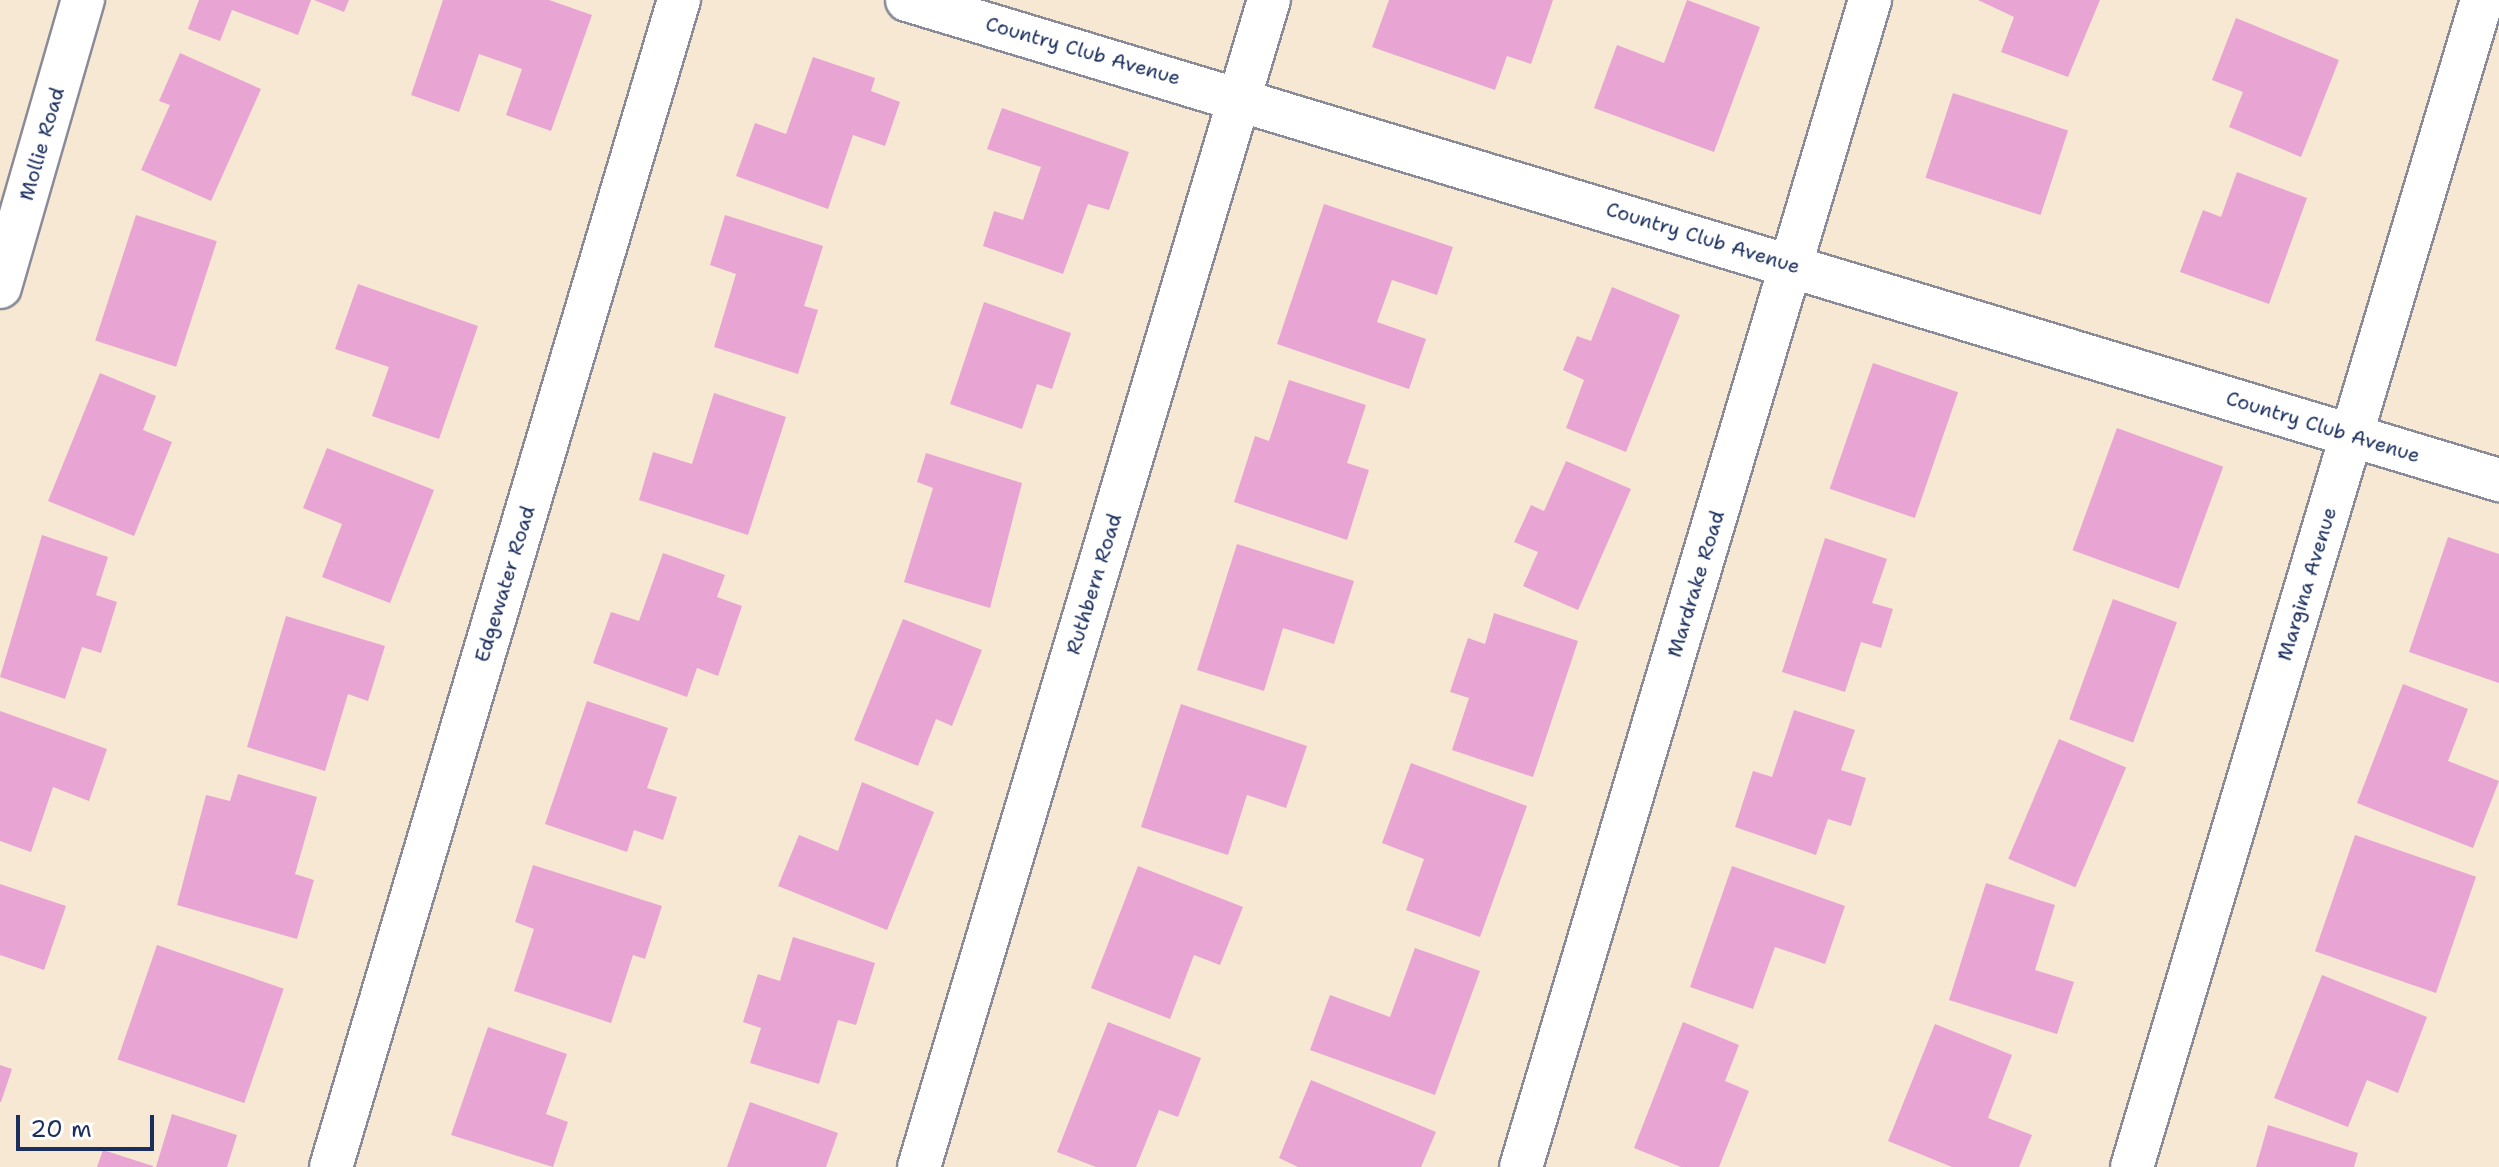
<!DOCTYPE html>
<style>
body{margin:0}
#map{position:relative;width:2499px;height:1167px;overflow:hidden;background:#f7e8d3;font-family:"Shantell Sans",sans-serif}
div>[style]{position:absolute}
.building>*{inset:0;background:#e8a5d3;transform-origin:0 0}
.roads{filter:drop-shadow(2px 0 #898c98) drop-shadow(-2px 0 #898c98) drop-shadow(0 2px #898c98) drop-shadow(0 -2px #898c98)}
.minor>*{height:42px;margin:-21px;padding:0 21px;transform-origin:21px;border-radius:21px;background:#fff}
span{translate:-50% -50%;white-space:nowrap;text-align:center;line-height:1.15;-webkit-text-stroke:7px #fff;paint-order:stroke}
.street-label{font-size:20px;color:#1b2f5e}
.scale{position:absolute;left:16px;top:1115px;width:138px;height:36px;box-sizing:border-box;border:4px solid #1b2f5e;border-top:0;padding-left:10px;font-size:24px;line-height:28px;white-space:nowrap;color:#1b2f5e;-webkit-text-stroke:6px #fff;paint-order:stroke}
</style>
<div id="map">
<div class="building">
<i style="clip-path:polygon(199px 0,311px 0,298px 35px,232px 10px,220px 41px,188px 29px)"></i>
<i style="clip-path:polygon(314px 0,349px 0,344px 12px)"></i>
<i style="clip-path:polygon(443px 0,549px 0,592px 15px,551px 131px,506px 115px,522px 69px,479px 54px,459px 112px,411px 95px)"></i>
<i style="clip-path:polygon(1389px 0,1553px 0,1531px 64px,1507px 56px,1495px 90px,1372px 47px)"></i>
<i style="clip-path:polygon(1687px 0,1760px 27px,1714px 152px,1594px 108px,1617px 45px,1664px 63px)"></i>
<i style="clip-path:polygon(1978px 0,2100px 0,2068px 77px,2001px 52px,2014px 17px)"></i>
<i style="clip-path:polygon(2236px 18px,2339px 60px,2301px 157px,2229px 127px,2243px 92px,2212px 80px)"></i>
<i style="clip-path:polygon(180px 53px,261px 89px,211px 201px,141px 170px,170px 105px,159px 101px)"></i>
<i style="clip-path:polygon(813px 57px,875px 78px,871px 91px,900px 102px,885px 146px,853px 135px,828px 209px,736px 176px,755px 123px,786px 134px)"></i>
<i style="left:1953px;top:93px;width:121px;height:89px;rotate:18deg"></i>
<i style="clip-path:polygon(1002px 108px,1129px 152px,1109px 210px,1088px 204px,1063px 274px,983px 246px,994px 211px,1023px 220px,1041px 167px,987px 149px)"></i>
<i style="clip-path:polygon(2237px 172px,2307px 198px,2269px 304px,2180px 272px,2203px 210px,2221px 217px)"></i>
<i style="clip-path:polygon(1324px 204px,1453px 247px,1437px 295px,1392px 280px,1377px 322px,1426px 339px,1409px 389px,1277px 344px)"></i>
<i style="left:136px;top:215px;width:85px;height:132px;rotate:18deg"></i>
<i style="clip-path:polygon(725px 215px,823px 246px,804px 306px,818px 310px,798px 374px,714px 347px,736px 274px,710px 265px)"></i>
<i style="clip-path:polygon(358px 284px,478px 326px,439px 439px,372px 416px,389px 367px,335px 349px)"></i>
<i style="clip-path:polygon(1612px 287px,1680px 315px,1626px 452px,1566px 428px,1584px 380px,1563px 370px,1577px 336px,1591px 341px)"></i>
<i style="clip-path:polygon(984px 302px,1071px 333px,1052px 389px,1037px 384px,1022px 429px,950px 404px)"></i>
<i style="left:1873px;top:363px;width:90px;height:133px;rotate:19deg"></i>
<i style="clip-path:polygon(100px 373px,156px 396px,143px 430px,172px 442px,134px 536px,48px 501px)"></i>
<i style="clip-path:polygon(1289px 380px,1366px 405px,1347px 463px,1369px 470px,1347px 540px,1234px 502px,1255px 436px,1269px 441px)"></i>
<i style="clip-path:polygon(714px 393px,786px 417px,748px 535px,639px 500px,653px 452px,692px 464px)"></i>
<i style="left:2117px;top:428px;width:113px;height:130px;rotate:20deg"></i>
<i style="clip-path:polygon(327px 448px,434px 490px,390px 603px,322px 577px,342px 524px,303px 508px)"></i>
<i style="clip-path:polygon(926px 453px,1022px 483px,990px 608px,904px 582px,933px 488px,917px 482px)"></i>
<i style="clip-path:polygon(1566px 461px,1631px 489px,1578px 610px,1523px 586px,1538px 552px,1514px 542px,1531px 505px,1544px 511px)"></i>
<i style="clip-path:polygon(42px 535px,108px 557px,96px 595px,117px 602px,101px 653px,82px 647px,65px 699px,0 677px)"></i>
<i style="clip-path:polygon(2448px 537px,2499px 554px,2499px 683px,2409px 652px)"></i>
<i style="clip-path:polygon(1825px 538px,1887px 559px,1872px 603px,1893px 609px,1881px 648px,1861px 642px,1845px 692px,1782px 672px)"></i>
<i style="clip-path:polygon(1237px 544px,1354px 581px,1334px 644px,1283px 628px,1264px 691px,1197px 670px)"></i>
<i style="clip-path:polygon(663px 553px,725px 575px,717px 597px,742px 606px,718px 676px,697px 668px,687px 697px,593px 663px,611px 612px,639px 621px)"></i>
<i style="left:2113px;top:599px;width:68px;height:128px;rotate:20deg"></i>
<i style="clip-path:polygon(1494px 613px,1578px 641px,1533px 777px,1452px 750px,1469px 698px,1450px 692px,1468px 638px,1485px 644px)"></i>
<i style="clip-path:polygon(286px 616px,385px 646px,368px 701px,348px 694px,325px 771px,247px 747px)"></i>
<i style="clip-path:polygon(903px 619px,982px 650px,952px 726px,936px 719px,918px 766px,854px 740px)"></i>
<i style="clip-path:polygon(2403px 684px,2468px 709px,2448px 761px,2499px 781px,2473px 848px,2357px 803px)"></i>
<i style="clip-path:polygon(587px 701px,668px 728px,647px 788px,677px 797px,663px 840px,634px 830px,627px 852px,545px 824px)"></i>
<i style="clip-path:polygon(1181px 704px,1307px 746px,1286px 808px,1247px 795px,1228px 855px,1141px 827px)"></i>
<i style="clip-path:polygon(1794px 710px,1855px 730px,1841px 770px,1866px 778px,1851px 826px,1828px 819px,1816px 855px,1735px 827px,1753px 771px,1772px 777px)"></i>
<i style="clip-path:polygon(0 711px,107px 749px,89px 801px,53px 787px,31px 852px,0 841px)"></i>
<i style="left:2059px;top:739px;width:73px;height:130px;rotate:23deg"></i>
<i style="clip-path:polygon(1411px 763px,1527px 806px,1480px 937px,1406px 910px,1424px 859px,1382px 843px)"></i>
<i style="clip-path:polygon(238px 774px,317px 797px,295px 874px,314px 880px,297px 939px,177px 905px,206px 795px,230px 801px)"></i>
<i style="clip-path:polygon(862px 782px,934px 812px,887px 930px,778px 886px,799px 835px,838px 851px)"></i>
<i style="left:2355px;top:835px;width:128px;height:123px;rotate:19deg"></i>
<i style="clip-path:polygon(533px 865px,662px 906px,645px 959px,633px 955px,611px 1023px,514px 991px,534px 929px,515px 922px)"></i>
<i style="clip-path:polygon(1138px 866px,1243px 907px,1220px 965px,1194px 955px,1170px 1019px,1091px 988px)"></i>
<i style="clip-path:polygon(1732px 866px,1845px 906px,1825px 964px,1775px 947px,1753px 1009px,1690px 987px)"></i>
<i style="clip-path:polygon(1986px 883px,2055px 905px,2035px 970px,2074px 982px,2057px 1034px,1949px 1000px)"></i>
<i style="clip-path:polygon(0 884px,66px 906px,44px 970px,0 955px)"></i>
<i style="clip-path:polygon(793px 937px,875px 963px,856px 1025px,838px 1020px,819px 1084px,750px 1063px,761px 1028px,743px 1022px,758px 974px,780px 981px)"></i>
<i style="left:157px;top:945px;width:134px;height:121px;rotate:19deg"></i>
<i style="clip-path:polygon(1415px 948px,1480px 971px,1435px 1095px,1310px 1050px,1330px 995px,1390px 1017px)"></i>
<i style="clip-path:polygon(2322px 975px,2427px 1017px,2398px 1093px,2367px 1080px,2348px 1127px,2274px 1098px)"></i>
<i style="clip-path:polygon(1108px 1022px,1201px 1058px,1178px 1117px,1159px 1110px,1136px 1167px,1096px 1167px,1057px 1152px)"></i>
<i style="clip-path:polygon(1683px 1022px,1739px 1045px,1725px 1081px,1749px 1091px,1719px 1167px,1681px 1167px,1634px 1148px)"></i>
<i style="clip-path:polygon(1935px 1024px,2012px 1055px,1988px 1118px,2032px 1135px,2019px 1167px,1952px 1167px,1888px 1141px)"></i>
<i style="clip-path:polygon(488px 1027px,567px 1054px,546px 1114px,568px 1122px,553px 1167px,451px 1135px)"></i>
<i style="clip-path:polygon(0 1065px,12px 1069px,1px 1102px,0 1102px)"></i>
<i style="clip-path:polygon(1311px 1080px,1436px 1132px,1421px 1167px,1298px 1167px,1279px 1158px)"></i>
<i style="clip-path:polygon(750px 1102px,838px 1133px,826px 1167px,727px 1167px)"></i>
<i style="clip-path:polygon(172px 1114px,237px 1135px,227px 1167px,156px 1167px)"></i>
<i style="clip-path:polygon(2268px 1125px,2358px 1153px,2354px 1167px,2256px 1167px)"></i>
<i style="clip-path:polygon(103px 1150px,153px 1166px,153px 1167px,97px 1167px)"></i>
</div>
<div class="roads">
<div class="minor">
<i style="left:907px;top:0;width:1663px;rotate:16.78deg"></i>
<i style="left:0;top:287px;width:299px;rotate:-73.9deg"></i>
<i style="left:331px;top:1167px;width:1218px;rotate:-73.4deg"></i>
<i style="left:919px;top:1167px;width:1218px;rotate:-73.31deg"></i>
<i style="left:1521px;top:1167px;width:1218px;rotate:-73.35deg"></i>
<i style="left:2132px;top:1167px;width:1218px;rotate:-73.31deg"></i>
</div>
</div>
<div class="street-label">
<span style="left:1083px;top:51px;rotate:16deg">Country Club Avenue</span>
<span style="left:42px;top:144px;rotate:-74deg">Mollie Road</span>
<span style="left:1703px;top:238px;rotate:17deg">Country Club Avenue</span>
<span style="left:2323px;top:427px;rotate:17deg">Country Club Avenue</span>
<span style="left:505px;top:584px;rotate:-73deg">Edgewater Road</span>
<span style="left:1094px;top:584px;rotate:-73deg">Ruthbern Road</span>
<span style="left:1696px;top:584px;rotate:-73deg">Mardrake Road</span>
<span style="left:2307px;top:584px;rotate:-73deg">Margina Avenue</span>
</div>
<div class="scale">20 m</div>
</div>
